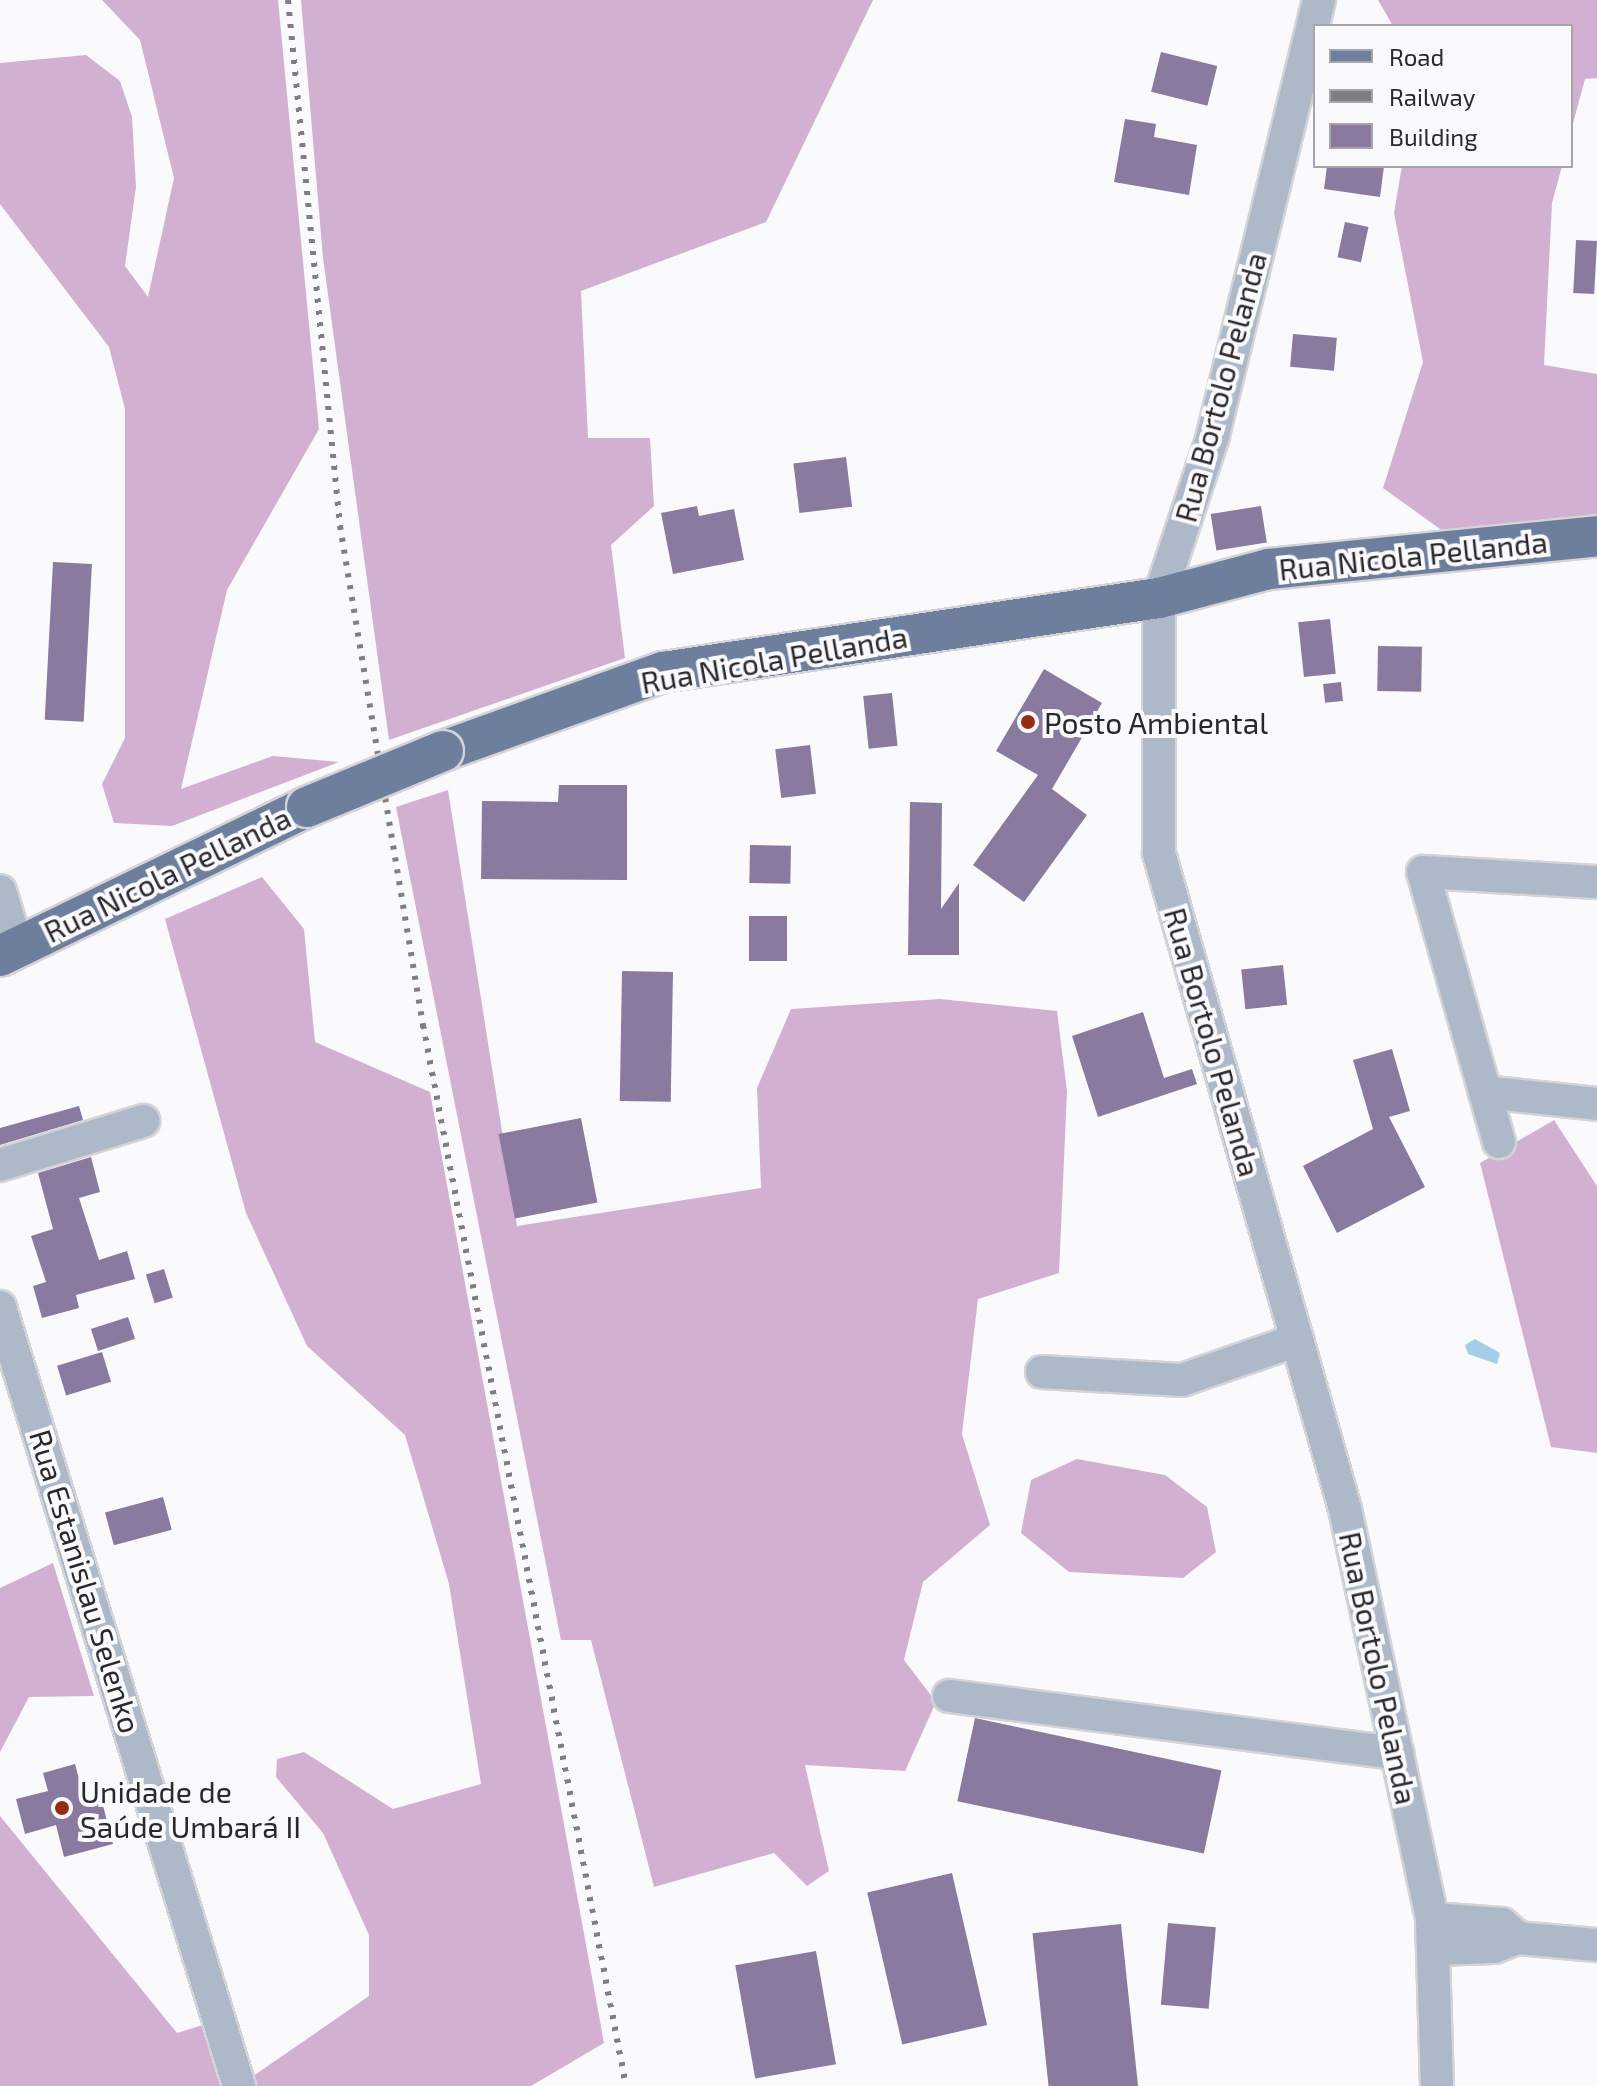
<!DOCTYPE html>
<meta charset="utf-8">
<style>
body{margin:0}
#map{position:relative;width:1597px;height:2086px;overflow:hidden;background:#fafafd;font-family:"Exo 2",sans-serif}
div>[style]{position:absolute}
.forest>*{inset:0;background:#d2b0d1}
.water>*{inset:0;background:#a3cde9}
.building>*{inset:0;background:#8a7a9f;transform-origin:0 0}
.roads{filter:drop-shadow(2px 0 #d4d4d8) drop-shadow(-2px 0 #d4d4d8) drop-shadow(0 2px #d4d4d8) drop-shadow(0 -2px #d4d4d8)}
.minor>*{height:32px;margin:-16px;padding:0 16px;transform-origin:16px;border-radius:16px;background:#adb8c8}
.major>*{height:40px;margin:-20px;padding:0 20px;transform-origin:20px;border-radius:20px;background:#6d7f9d}
.rail>*{height:6px;margin-top:-3px;transform-origin:0;background:repeating-linear-gradient(90deg,#7f7f83 0 4px,transparent 0 12px)}
.bridges{filter:drop-shadow(2px 0 #d4d4d8) drop-shadow(-2px 0 #d4d4d8) drop-shadow(0 2px #d4d4d8) drop-shadow(0 -2px #d4d4d8)}
.major-bridge>*{height:40px;margin:-20px;padding:0 20px;transform-origin:20px;border-radius:20px;background:#6d7f9d}
.dots>*{width:22px;height:22px;translate:-50% -50%;box-sizing:border-box;border:4px solid #fafafd;border-radius:50%}
span{translate:-50% -50%;white-space:nowrap;text-align:center;line-height:1.15;-webkit-text-stroke:8px #fafafd;paint-order:stroke}
.street-label{font-size:30px;color:#28282e}
.poi-label{font-size:30px;color:#28282e}
.left{translate:0 -50%;text-align:left}
.legend{position:absolute;left:1313px;top:24px;width:260px;height:144px;box-sizing:border-box;background:#fafafd;border:2px solid #a6a6aa;margin:0;padding:10px 14px;list-style:none;font-size:24px;color:#28282e}
.legend li{display:flex;align-items:center;gap:16px;height:40px}
.legend b{width:40px;border:2px solid #a6a6aa}
</style>
<div id="map">
<div class="forest">
<i style="clip-path:polygon(102px 0,278px 0,319px 429px,227px 590px,181px 789px,273px 756px,339px 762px,172px 826px,114px 823px,102px 784px,125px 738px,125px 409px,109px 347px,0 204px,0 63px,86px 55px,120px 81px,132px 117px,136px 187px,125px 266px,148px 297px,174px 178px,140px 40px)"></i>
<i style="clip-path:polygon(301px 0,873px 0,766px 222px,581px 291px,588px 438px,650px 438px,654px 506px,611px 545px,625px 658px,389px 740px,323px 258px)"></i>
<i style="clip-path:polygon(1378px 0,1597px 0,1597px 78px,1585px 79px,1571px 131px,1571px 26px,1393px 26px)"></i>
<i style="clip-path:polygon(1402px 166px,1562px 166px,1552px 203px,1544px 365px,1597px 374px,1597px 515px,1447px 534px,1383px 488px,1423px 362px,1394px 213px)"></i>
<i style="clip-path:polygon(448px 790px,517px 1226px,761px 1188px,757px 1088px,791px 1009px,940px 999px,1057px 1011px,1067px 1091px,1059px 1273px,978px 1299px,962px 1434px,990px 1525px,923px 1582px,904px 1660px,936px 1702px,905px 1771px,805px 1765px,829px 1871px,807px 1886px,774px 1853px,654px 1887px,591px 1640px,561px 1640px,396px 807px)"></i>
<i style="clip-path:polygon(262px 877px,304px 929px,315px 1042px,430px 1092px,604px 2043px,531px 2086px,239px 2086px,369px 1996px,369px 1935px,323px 1833px,276px 1777px,277px 1759px,304px 1752px,393px 1809px,481px 1784px,449px 1584px,405px 1435px,307px 1346px,246px 1213px,165px 919px)"></i>
<i style="clip-path:polygon(1554px 1120px,1597px 1186px,1597px 1453px,1551px 1447px,1480px 1163px)"></i>
<i style="clip-path:polygon(1077px 1459px,1165px 1475px,1207px 1507px,1216px 1552px,1183px 1578px,1069px 1572px,1021px 1533px,1031px 1480px)"></i>
<i style="clip-path:polygon(53px 1563px,94px 1696px,29px 1697px,0 1752px,0 1588px)"></i>
<i style="clip-path:polygon(0 1816px,177px 2033px,206px 2024px,236px 2086px,0 2086px)"></i>
</div>
<div class="water">
<i style="clip-path:polygon(1475px 1339px,1500px 1353px,1497px 1364px,1468px 1354px,1465px 1345px)"></i>
</div>
<div class="building">
<i style="left:1161px;top:52px;width:58px;height:41px;rotate:14deg"></i>
<i style="clip-path:polygon(1125px 119px,1156px 124px,1154px 137px,1197px 145px,1189px 195px,1114px 182px)"></i>
<i style="clip-path:polygon(1327px 166px,1384px 166px,1380px 197px,1324px 189px)"></i>
<i style="left:1345px;top:222px;width:24px;height:36px;rotate:12deg"></i>
<i style="left:1576px;top:240px;width:21px;height:53px;rotate:3deg"></i>
<i style="left:1293px;top:334px;width:44px;height:33px;rotate:5deg"></i>
<i style="left:846px;top:457px;width:50px;height:53px;rotate:83deg"></i>
<i style="clip-path:polygon(697px 506px,699px 516px,734px 509px,744px 560px,673px 574px,661px 513px)"></i>
<i style="left:1261px;top:506px;width:37px;height:51px;rotate:81deg"></i>
<i style="left:53px;top:562px;width:39px;height:158px;rotate:3deg"></i>
<i style="left:1330px;top:619px;width:55px;height:32px;rotate:84deg"></i>
<i style="left:1378px;top:646px;width:44px;height:45px;rotate:1deg"></i>
<i style="clip-path:polygon(1044px 669px,1102px 703px,1052px 789px,1087px 815px,1024px 902px,973px 865px,1038px 775px,996px 751px)"></i>
<i style="left:1341px;top:682px;width:19px;height:18px;rotate:84deg"></i>
<i style="left:892px;top:693px;width:53px;height:29px;rotate:84deg"></i>
<i style="left:810px;top:745px;width:49px;height:35px;rotate:83deg"></i>
<i style="clip-path:polygon(559px 785px,627px 785px,627px 880px,481px 879px,482px 801px,558px 802px)"></i>
<i style="clip-path:polygon(910px 802px,942px 803px,941px 909px,959px 883px,959px 955px,908px 955px)"></i>
<i style="left:750px;top:845px;width:41px;height:38px;rotate:1deg"></i>
<i style="left:749px;top:916px;width:38px;height:45px"></i>
<i style="left:1283px;top:965px;width:40px;height:42px;rotate:84deg"></i>
<i style="left:622px;top:971px;width:51px;height:130px;rotate:1deg"></i>
<i style="clip-path:polygon(1143px 1012px,1164px 1078px,1192px 1069px,1197px 1084px,1098px 1117px,1072px 1036px)"></i>
<i style="clip-path:polygon(1392px 1049px,1410px 1111px,1389px 1117px,1425px 1187px,1337px 1233px,1303px 1166px,1373px 1129px,1353px 1060px)"></i>
<i style="clip-path:polygon(79px 1106px,83px 1120px,0 1145px,0 1128px)"></i>
<i style="left:581px;top:1118px;width:86px;height:84px;rotate:79deg"></i>
<i style="clip-path:polygon(91px 1157px,100px 1192px,79px 1198px,99px 1260px,127px 1251px,135px 1279px,76px 1295px,79px 1308px,42px 1318px,33px 1286px,46px 1282px,31px 1236px,53px 1229px,38px 1173px)"></i>
<i style="left:164px;top:1269px;width:30px;height:19px;rotate:73deg"></i>
<i style="left:128px;top:1317px;width:23px;height:39px;rotate:72deg"></i>
<i style="left:102px;top:1352px;width:31px;height:47px;rotate:73deg"></i>
<i style="left:163px;top:1497px;width:34px;height:60px;rotate:75deg"></i>
<i style="left:975px;top:1718px;width:252px;height:85px;rotate:12deg"></i>
<i style="clip-path:polygon(75px 1764px,85px 1802px,101px 1798px,113px 1844px,64px 1857px,56px 1825px,25px 1834px,16px 1799px,48px 1791px,43px 1773px)"></i>
<i style="left:952px;top:1873px;width:156px;height:87px;rotate:77deg"></i>
<i style="left:1168px;top:1923px;width:48px;height:82px;rotate:5deg"></i>
<i style="left:1121px;top:1924px;width:163px;height:89px;rotate:84deg"></i>
<i style="left:816px;top:1951px;width:115px;height:82px;rotate:80deg"></i>
</div>
<div class="roads">
<div class="minor">
<i style="left:1319px;top:0;width:449px;rotate:103.7deg"></i>
<i style="left:1213px;top:436px;width:171px;rotate:108.4deg"></i>
<i style="left:1159px;top:598px;width:255px;rotate:90deg"></i>
<i style="left:1159px;top:853px;width:682px;rotate:74.17deg"></i>
<i style="left:1345px;top:1509px;width:419px;rotate:78deg"></i>
<i style="left:1432px;top:1919px;width:167px;rotate:88.3deg"></i>
<i style="left:0;top:891px;width:59px;rotate:73.1deg"></i>
<i style="left:1485px;top:1092px;width:113px;rotate:6.1deg"></i>
<i style="left:1499px;top:1142px;width:280px;rotate:-105.7deg"></i>
<i style="left:1423px;top:872px;width:174px;rotate:3.3deg"></i>
<i style="left:0;top:1165px;width:150px;rotate:-17.1deg"></i>
<i style="left:0;top:1307px;width:815px;rotate:72.94deg"></i>
<i style="left:1042px;top:1372px;width:140px;rotate:3.3deg"></i>
<i style="left:1182px;top:1380px;width:122px;rotate:-19.2deg"></i>
<i style="left:949px;top:1696px;width:452px;rotate:7.3deg"></i>
<i style="left:1432px;top:1919px;width:70px;rotate:4.1deg"></i>
<i style="left:1502px;top:1924px;width:21px;rotate:41deg"></i>
<i style="left:1436px;top:1949px;width:58px;rotate:-2deg"></i>
<i style="left:1494px;top:1947px;width:26px;rotate:-21deg"></i>
<i style="left:1518px;top:1938px;width:79px;rotate:5.1deg"></i>
</div>
<div class="major">
<i style="left:443px;top:751px;width:234px;rotate:-19.8deg"></i>
<i style="left:663px;top:672px;width:501px;rotate:-8.49deg"></i>
<i style="left:1159px;top:598px;width:114px;rotate:-14.8deg"></i>
<i style="left:1269px;top:569px;width:330px;rotate:-5.7deg"></i>
<i style="left:0;top:956px;width:341px;rotate:-25.9deg"></i>
</div>
</div>
<div class="rail">
<i style="left:288px;top:0;width:529px;rotate:84.35deg"></i>
<i style="left:340px;top:526px;width:506px;rotate:80.56deg"></i>
<i style="left:423px;top:1025px;width:1080px;rotate:79.17deg"></i>
</div>
<div class="bridges">
<div class="major-bridge">
<i style="left:307px;top:807px;width:147px;rotate:-22.4deg"></i>
</div>
</div>
<div class="dots">
<i style="left:1028px;top:722px;background:#952c16"></i>
<i style="left:62px;top:1808px;background:#952c16"></i>
</div>
<div class="street-label">
<span style="left:1220px;top:387px;rotate:-75deg">Rua Bortolo Pelanda</span>
<span style="left:1413px;top:555px;rotate:-6deg">Rua Nicola Pellanda</span>
<span style="left:774px;top:659px;rotate:-10deg">Rua Nicola Pellanda</span>
<span style="left:167px;top:874px;rotate:-26deg">Rua Nicola Pellanda</span>
<span style="left:1213px;top:1042px;rotate:74deg">Rua Bortolo Pelanda</span>
<span style="left:86px;top:1581px;rotate:73deg">Rua Estanislau Selenko</span>
<span style="left:1379px;top:1668px;rotate:78deg">Rua Bortolo Pelanda</span>
</div>
<div class="poi-label">
<span class="left" style="left:1044px;top:722px">Posto Ambiental</span>
<span class="left" style="left:80px;top:1808px">Unidade de<br>Saúde Umbará II</span>
</div>
<ul class="legend">
<li><b style="height:10px;background:#6d7f9d"></b>Road</li>
<li><b style="height:10px;background:#7f7f83"></b>Railway</li>
<li><b style="height:22px;background:#8a7a9f"></b>Building</li>
</ul>
</div>
